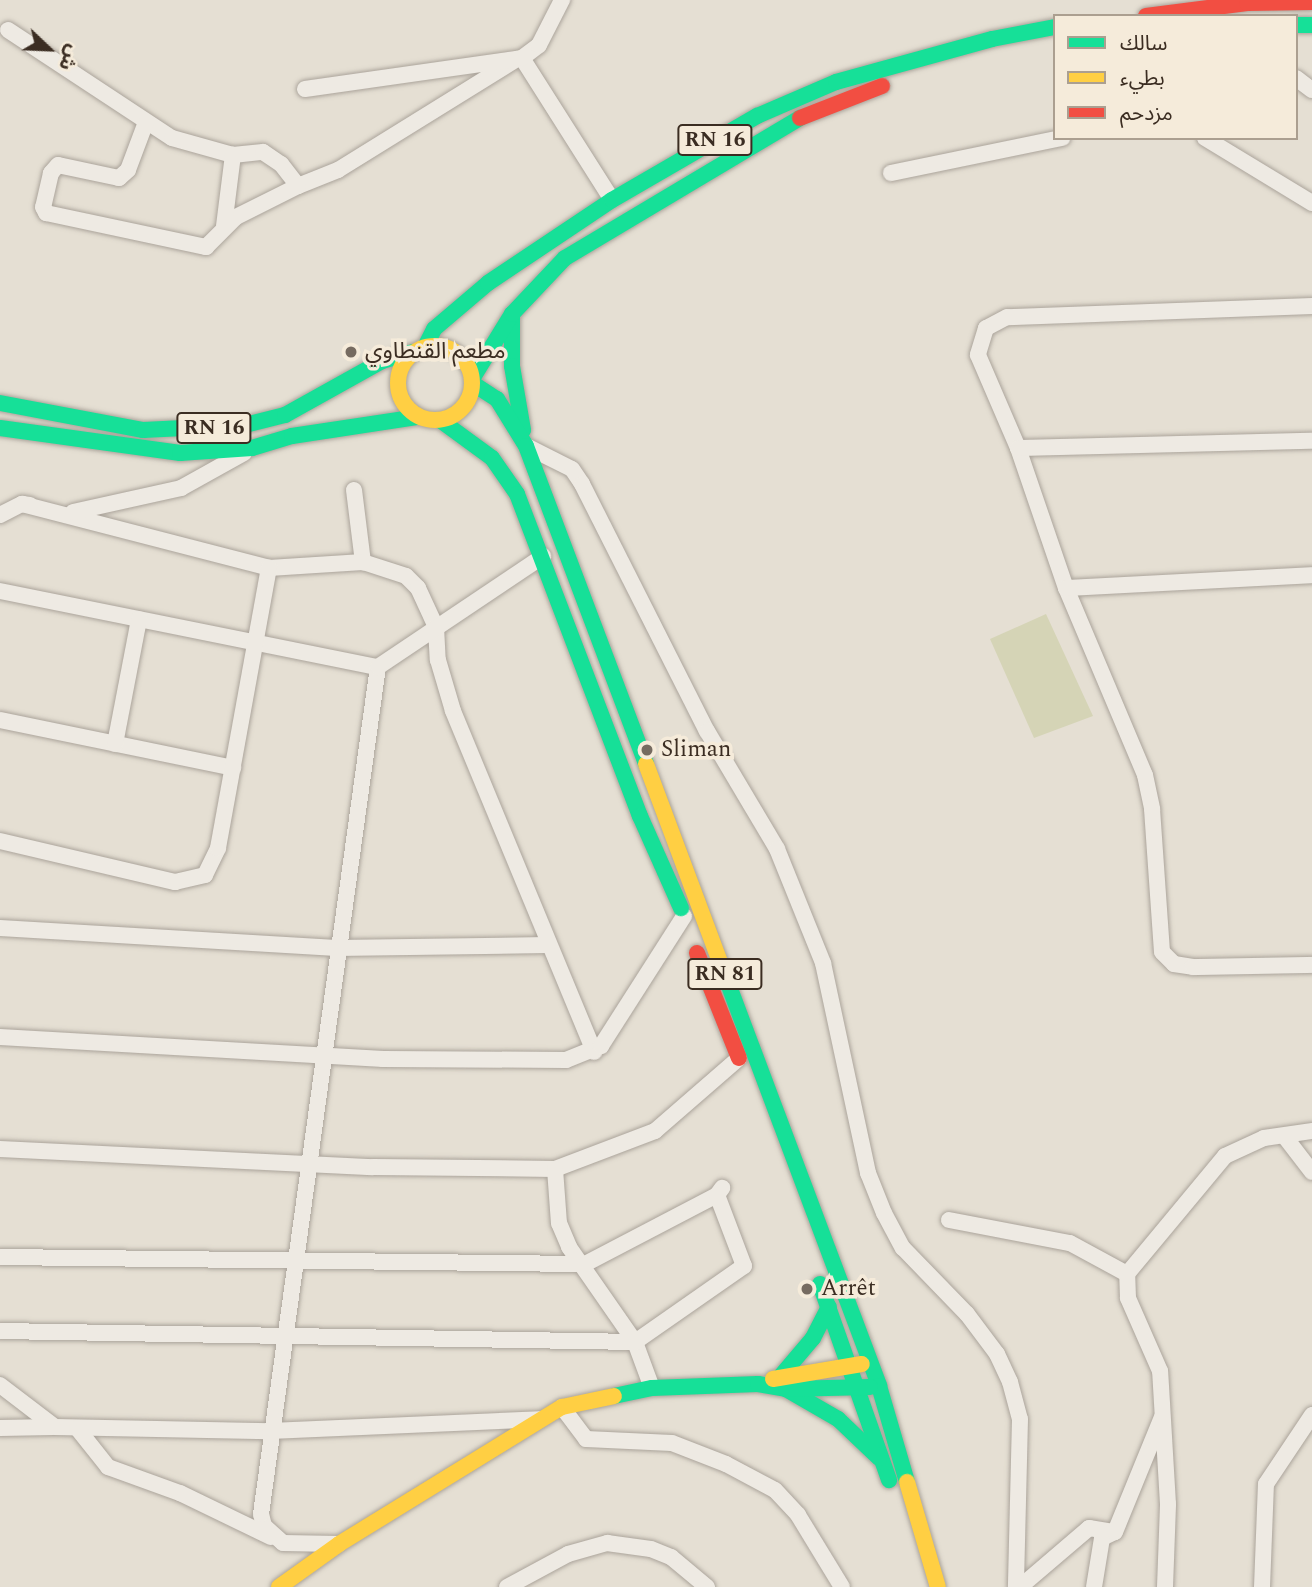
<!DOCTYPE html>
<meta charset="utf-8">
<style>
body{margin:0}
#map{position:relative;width:1312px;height:1587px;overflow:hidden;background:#e5dfd3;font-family:Spectral,"Noto Sans Arabic",serif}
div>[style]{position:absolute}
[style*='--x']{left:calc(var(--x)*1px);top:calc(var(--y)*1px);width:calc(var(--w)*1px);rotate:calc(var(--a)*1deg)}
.green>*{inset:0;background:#d5d4b6}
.roads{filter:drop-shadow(0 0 2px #aba49b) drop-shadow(0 0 2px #aba49b)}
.street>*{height:16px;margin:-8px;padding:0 8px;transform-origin:8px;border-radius:8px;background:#eeeae3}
.fast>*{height:16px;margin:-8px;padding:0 8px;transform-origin:8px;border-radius:8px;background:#16e098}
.slow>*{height:16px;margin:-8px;padding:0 8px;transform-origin:8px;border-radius:8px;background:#ffcf43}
.slow>.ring{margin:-8px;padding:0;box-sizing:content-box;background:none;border:16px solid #ffcf43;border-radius:50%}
.jam>*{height:16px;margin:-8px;padding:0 8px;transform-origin:8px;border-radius:8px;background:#f24e42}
.dots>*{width:19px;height:19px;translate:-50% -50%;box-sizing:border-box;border:4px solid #f5ebda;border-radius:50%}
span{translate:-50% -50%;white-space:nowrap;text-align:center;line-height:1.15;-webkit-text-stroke:7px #f5ebda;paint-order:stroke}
.shield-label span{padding:2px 5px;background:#f5ebda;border:2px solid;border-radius:5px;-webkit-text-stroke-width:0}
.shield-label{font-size:21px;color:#3b2d22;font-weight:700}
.poi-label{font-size:23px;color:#3b2d22}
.left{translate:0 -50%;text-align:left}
.legend{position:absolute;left:1053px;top:14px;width:245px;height:126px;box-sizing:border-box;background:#f5ebda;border:2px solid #ab9f90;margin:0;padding:9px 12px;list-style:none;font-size:21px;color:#3b2d22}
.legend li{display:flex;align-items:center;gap:14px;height:35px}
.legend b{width:35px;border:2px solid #ab9f90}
.north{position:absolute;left:14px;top:14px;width:70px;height:70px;-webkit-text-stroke:5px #f5ebda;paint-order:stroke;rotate:113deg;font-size:19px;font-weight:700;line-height:28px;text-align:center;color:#3b2d22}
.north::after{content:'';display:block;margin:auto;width:24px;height:32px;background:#3b2d22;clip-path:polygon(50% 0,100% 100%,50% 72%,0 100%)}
</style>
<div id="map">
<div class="green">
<div style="clip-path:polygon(1046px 614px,1093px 716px,1034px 738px,990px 639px)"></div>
</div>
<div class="roads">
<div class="street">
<div style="--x:8;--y:30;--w:196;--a:33.4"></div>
<div style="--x:172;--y:138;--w:63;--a:15.6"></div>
<div style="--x:233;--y:155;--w:30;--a:-6"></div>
<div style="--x:263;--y:152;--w:22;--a:34"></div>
<div style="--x:281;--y:164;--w:28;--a:52"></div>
<div style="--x:298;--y:186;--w:43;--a:-21.8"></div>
<div style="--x:338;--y:170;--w:211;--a:-31.8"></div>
<div style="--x:522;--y:58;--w:168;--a:57.6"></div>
<div style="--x:1296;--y:78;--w:20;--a:37"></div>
<div style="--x:305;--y:89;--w:219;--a:-8.1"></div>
<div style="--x:522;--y:58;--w:21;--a:-37"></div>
<div style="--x:539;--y:45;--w:51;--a:-62.9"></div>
<div style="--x:146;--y:122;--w:51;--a:110.6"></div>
<div style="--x:128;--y:170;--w:12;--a:138"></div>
<div style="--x:119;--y:178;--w:62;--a:-168"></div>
<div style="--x:58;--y:165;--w:11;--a:131"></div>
<div style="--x:51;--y:173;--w:35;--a:103"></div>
<div style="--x:43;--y:207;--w:7;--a:63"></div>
<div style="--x:46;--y:213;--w:164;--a:12"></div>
<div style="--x:206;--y:247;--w:42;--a:-45"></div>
<div style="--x:236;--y:217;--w:69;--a:-26.6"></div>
<div style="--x:1205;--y:138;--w:125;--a:31.3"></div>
<div style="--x:891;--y:173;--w:175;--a:-11.6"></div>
<div style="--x:224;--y:226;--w:72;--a:-82.8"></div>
<div style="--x:1312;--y:306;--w:305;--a:177.9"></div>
<div style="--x:1007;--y:317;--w:24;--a:152"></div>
<div style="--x:986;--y:328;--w:28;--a:107"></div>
<div style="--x:978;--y:355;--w:101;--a:66.7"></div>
<div style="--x:1018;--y:448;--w:148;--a:71.1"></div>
<div style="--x:1066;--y:588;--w:203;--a:67.1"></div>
<div style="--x:1145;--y:775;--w:35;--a:78"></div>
<div style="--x:1152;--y:809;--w:143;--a:86"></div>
<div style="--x:1162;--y:952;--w:17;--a:45"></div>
<div style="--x:1174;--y:964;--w:19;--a:9"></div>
<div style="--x:1193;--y:967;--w:119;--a:-1"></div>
<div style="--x:526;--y:446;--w:51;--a:26.6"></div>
<div style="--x:572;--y:469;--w:18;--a:56"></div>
<div style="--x:582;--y:484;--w:277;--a:63.2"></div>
<div style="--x:707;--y:731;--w:137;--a:59.3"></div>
<div style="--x:777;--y:849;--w:123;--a:68"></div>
<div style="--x:823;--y:963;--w:215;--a:77.9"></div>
<div style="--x:868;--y:1173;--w:43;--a:68.2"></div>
<div style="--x:884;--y:1213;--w:40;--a:62"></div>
<div style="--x:903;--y:1248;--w:92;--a:45.9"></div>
<div style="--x:967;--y:1314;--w:50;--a:53.1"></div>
<div style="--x:997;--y:1354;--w:31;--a:65"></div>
<div style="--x:1010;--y:1382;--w:38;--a:75"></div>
<div style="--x:1020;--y:1419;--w:168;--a:91.4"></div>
<div style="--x:1018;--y:448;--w:294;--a:-1.4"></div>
<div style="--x:354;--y:490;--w:73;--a:82.9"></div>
<div style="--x:363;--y:562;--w:45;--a:18"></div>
<div style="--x:406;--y:576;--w:17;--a:45"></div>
<div style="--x:418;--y:588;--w:43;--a:65.2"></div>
<div style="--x:436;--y:627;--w:33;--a:87"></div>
<div style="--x:438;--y:660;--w:53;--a:73.6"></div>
<div style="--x:453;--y:711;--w:369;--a:67.5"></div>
<div style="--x:22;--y:504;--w:255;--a:14.5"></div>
<div style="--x:269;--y:568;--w:94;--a:-3.7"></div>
<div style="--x:73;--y:512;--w:111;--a:-12.5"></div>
<div style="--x:181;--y:488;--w:72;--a:-29.1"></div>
<div style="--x:0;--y:515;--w:25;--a:-27"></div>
<div style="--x:22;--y:504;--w:8;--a:7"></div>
<div style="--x:1066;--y:588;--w:246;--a:-3"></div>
<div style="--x:0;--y:591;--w:386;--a:11.4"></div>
<div style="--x:0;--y:720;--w:238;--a:11.6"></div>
<div style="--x:115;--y:744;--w:127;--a:-79.1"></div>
<div style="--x:0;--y:841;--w:180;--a:13.2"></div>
<div style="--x:175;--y:882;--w:31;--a:-13"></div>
<div style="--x:205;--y:875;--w:30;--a:-64"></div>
<div style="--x:218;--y:848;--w:285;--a:-79.7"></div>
<div style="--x:0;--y:928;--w:337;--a:3.4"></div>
<div style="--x:336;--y:948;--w:212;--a:-0.8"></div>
<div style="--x:0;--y:1037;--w:384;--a:3.3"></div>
<div style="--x:383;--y:1059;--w:183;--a:0.3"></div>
<div style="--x:566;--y:1060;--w:38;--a:-22"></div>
<div style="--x:601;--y:1046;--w:154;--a:-57.4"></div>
<div style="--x:1285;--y:1137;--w:44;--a:52.4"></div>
<div style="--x:0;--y:1149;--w:373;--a:2.8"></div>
<div style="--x:373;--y:1167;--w:182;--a:0.6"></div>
<div style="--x:555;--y:1169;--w:107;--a:-20.8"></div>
<div style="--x:655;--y:1131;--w:111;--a:-41"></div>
<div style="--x:555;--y:1169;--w:54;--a:85.8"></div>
<div style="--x:559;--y:1223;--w:26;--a:67"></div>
<div style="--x:569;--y:1247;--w:116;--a:55.2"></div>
<div style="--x:635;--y:1342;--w:49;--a:69.7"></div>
<div style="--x:949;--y:1220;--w:123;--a:10.8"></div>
<div style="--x:1070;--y:1243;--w:65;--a:28.5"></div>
<div style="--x:0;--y:1257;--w:585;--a:0.69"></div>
<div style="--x:585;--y:1264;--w:149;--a:-27.6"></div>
<div style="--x:717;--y:1195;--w:9;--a:-54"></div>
<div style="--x:0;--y:1331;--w:635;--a:0.99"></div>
<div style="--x:635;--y:1342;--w:133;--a:-34.9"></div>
<div style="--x:744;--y:1266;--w:76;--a:-110.8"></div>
<div style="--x:0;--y:1385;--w:69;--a:37.4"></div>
<div style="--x:55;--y:1427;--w:215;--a:1.1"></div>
<div style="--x:270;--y:1431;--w:270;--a:-2.5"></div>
<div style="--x:562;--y:1407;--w:40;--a:53"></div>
<div style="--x:586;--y:1439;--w:86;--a:2.7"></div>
<div style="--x:672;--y:1443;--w:58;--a:21.3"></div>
<div style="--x:726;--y:1464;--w:55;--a:28"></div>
<div style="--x:775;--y:1490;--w:34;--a:47"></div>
<div style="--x:798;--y:1515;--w:84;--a:58.6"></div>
<div style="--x:0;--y:1428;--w:53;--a:-1.1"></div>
<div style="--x:77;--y:1428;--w:50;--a:51.5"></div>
<div style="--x:108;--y:1467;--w:77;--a:19.9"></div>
<div style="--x:180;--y:1493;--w:101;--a:25.8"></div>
<div style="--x:339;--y:1544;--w:56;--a:-179"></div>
<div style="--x:283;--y:1543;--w:25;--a:-138"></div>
<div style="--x:264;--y:1526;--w:12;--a:-104"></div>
<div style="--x:261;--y:1514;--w:855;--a:-82.14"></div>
<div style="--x:378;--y:667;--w:199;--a:-33.9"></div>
<div style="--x:507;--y:1587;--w:69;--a:-28.4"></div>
<div style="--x:568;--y:1554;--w:41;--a:-15.8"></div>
<div style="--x:607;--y:1543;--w:44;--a:7.8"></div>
<div style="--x:651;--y:1549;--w:22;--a:22"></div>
<div style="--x:671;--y:1557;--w:47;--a:39.8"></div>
<div style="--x:1020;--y:1587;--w:91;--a:-40.5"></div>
<div style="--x:1089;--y:1528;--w:26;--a:9"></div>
<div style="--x:1094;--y:1587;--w:50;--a:-80.7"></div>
<div style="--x:1102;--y:1538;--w:14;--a:-25"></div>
<div style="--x:1115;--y:1532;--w:124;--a:-67.8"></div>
<div style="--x:1165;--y:1587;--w:83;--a:-87.9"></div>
<div style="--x:1168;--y:1504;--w:133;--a:-93.4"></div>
<div style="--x:1160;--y:1371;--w:80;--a:-113.7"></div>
<div style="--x:1128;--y:1298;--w:24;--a:-92"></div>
<div style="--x:1127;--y:1274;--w:153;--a:-50.3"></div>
<div style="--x:1225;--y:1156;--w:43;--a:-24.8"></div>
<div style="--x:1264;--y:1138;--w:49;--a:-8.3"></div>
<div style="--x:1262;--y:1587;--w:103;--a:-87.8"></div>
<div style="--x:1266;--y:1484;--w:83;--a:-56.3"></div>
</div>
<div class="fast">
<div style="--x:1296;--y:25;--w:16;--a:0"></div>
<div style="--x:512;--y:314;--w:52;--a:90"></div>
<div style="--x:512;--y:366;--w:65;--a:80.2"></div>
<div style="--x:425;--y:347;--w:20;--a:-63"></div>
<div style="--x:434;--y:329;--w:71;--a:-40.4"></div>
<div style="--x:488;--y:283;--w:149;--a:-33.8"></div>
<div style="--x:612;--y:200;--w:168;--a:-30.1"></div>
<div style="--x:757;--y:116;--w:86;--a:-23.3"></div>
<div style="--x:836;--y:82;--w:162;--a:-15.4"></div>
<div style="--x:992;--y:39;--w:64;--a:-10.8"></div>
<div style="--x:472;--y:379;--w:76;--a:-58.4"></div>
<div style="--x:512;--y:314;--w:77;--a:-46.6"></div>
<div style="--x:565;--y:258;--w:274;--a:-30.8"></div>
<div style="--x:472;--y:383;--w:30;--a:33"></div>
<div style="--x:497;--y:399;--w:55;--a:58.3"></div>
<div style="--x:526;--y:446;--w:340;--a:69.3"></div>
<div style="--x:0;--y:403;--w:146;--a:10.7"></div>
<div style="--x:143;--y:430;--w:102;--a:-2.8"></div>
<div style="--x:245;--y:425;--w:41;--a:-14"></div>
<div style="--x:285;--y:415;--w:111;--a:-29.1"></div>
<div style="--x:382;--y:361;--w:33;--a:-16"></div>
<div style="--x:440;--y:420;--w:64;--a:36.2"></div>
<div style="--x:492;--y:458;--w:44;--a:55.2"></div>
<div style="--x:517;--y:494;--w:345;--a:69.1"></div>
<div style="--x:640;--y:816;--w:101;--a:66"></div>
<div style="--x:0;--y:428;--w:182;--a:7.9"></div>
<div style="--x:180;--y:453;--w:72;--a:-4"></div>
<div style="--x:252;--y:448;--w:42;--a:-16.7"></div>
<div style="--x:292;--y:436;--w:126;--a:-8.6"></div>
<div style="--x:723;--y:970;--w:444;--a:69.4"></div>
<div style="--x:879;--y:1386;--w:100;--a:73.7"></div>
<div style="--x:820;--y:1284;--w:208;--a:70.6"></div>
<div style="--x:780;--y:1377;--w:51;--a:-49.8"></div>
<div style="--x:813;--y:1338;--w:35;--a:-63"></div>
<div style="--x:786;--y:1389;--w:60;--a:30"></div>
<div style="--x:838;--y:1419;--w:57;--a:43.6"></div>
<div style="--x:614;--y:1396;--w:39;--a:-12"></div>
<div style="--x:652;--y:1388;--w:106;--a:-2.2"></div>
<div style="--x:758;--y:1384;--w:28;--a:10"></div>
<div style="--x:786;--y:1389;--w:84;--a:-1.4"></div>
</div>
<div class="slow">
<div class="ring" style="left:398px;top:346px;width:58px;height:58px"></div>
<div style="--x:646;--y:764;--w:220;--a:69.5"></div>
<div style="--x:773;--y:1379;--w:90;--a:-9.6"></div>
<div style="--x:907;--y:1482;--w:109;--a:73.6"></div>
<div style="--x:279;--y:1587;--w:74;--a:-35.6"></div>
<div style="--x:339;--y:1544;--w:262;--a:-31.6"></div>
<div style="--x:562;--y:1407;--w:53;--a:-11.9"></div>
</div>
<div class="jam">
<div style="--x:1146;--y:16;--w:102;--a:-7.3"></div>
<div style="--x:1247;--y:3;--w:65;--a:-0.9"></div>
<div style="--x:800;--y:118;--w:88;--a:-21.3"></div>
<div style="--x:697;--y:953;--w:113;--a:68.2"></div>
</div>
</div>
<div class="dots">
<div style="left:351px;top:352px;background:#766b60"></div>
<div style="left:647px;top:750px;background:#766b60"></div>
<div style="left:807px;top:1289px;background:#766b60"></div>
</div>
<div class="shield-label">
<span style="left:715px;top:140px">RN 16</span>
<span style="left:214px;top:428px">RN 16</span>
<span style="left:725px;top:974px">RN 81</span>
</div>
<div class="poi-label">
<span class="left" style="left:365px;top:352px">مطعم القنطاوي</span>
<span class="left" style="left:661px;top:750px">Sliman</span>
<span class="left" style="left:821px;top:1289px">Arrêt</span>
</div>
<ul class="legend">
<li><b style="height:9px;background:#16e098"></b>سالك</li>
<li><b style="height:9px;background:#ffcf43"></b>بطيء</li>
<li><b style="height:9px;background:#f24e42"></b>مزدحم</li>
</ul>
<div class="north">ش</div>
</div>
